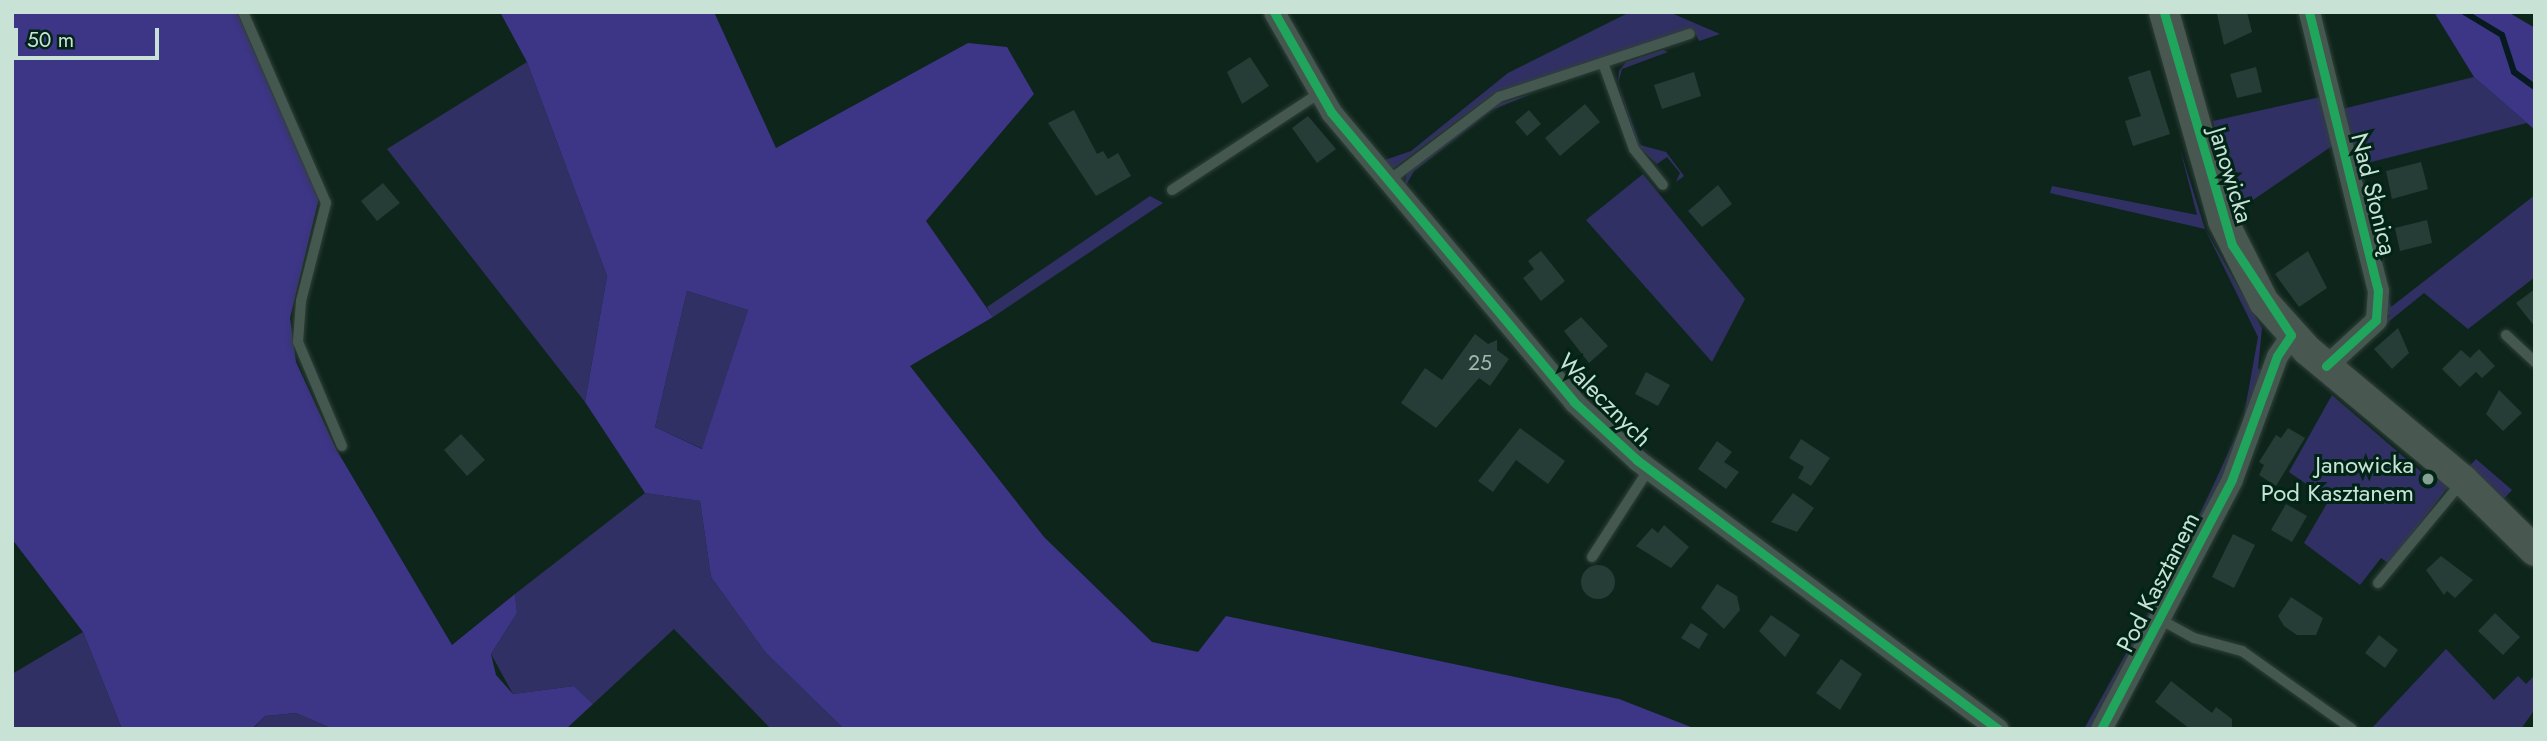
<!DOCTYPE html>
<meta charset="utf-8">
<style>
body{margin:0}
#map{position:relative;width:2547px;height:741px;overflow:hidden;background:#0e251c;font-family:Jost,sans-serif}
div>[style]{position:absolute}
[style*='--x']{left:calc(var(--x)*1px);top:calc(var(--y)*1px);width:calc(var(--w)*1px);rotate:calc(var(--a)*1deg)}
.green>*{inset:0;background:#313064}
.forest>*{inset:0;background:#3d3585}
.stream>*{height:6px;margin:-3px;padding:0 3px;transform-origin:3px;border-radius:3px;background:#061a20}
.building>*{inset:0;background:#263c37}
.round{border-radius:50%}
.roads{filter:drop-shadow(0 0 2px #304039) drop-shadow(0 0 2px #304039)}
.lane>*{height:10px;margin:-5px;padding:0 5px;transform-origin:5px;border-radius:5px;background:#455850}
.street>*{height:21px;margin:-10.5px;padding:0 10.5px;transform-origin:10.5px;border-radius:10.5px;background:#455850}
.secondary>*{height:30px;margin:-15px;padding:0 15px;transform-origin:15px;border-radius:15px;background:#495751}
.cycleway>*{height:9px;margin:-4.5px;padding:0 4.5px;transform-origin:4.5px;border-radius:4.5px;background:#20a55d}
.dots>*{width:19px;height:19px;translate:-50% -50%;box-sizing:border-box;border:4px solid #002415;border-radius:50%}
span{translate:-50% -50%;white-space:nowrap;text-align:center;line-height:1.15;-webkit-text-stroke:6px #002415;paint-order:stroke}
.number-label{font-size:21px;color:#a0b8ae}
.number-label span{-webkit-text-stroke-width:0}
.street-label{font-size:24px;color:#c8e2d5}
.poi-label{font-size:24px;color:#c8e2d5}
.right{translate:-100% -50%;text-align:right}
.frame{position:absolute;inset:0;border:14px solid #c8e2d5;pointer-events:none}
.scale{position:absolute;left:14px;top:28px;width:145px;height:32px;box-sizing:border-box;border:4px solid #c8e2d5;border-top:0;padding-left:9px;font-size:21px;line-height:24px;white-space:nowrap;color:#c8e2d5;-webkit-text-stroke:5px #002415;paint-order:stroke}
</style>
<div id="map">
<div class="green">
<div style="clip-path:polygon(1630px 12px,1669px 12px,1720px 34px,1699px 41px,1694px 30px,1496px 92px,1394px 168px,1386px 167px,1324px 90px,1382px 161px,1411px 151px,1508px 73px)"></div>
<div style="clip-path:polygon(1663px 50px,1668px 52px,1622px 69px,1618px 84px,1640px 145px,1666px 152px,1684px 176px,1676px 182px,1680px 173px,1667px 157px,1657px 164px,1638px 146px,1618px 84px,1619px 71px,1626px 62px)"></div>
<div style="clip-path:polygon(527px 62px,607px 276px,585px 402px,387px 149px)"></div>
<div style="clip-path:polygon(2474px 77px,2527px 123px,2355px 166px,2342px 109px)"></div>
<div style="clip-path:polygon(1531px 94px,1492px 110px,1414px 171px,1404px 189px,1407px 172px,1496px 104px)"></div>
<div style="clip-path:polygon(2320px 97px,2332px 146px,2237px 211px,2213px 121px)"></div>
<div style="clip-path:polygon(2180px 149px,2205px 229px,2262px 328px,2258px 369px,2265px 371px,2239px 445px,2093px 729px,2084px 729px,2181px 555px,2243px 421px,2258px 337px,2205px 229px,2050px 193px,2052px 186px,2197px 215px)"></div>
<div style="clip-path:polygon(1643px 174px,1745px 299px,1712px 362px,1586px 220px)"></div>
<div style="clip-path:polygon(2535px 195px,2535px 277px,2468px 329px,2424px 293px,2345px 357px,2391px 315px,2380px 317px,2381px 271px,2391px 307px)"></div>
<div style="clip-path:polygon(1150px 196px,1163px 203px,993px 317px,987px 307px)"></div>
<div style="clip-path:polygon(687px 291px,748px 310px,703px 449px,655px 427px)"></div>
<div style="clip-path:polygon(2332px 395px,2434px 483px,2439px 479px,2448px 487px,2389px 564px,2381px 558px,2360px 585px,2304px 543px,2329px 500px,2289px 472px)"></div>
<div style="clip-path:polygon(2476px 459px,2512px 490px,2502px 501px,2467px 469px)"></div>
<div style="clip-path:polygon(645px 493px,700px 501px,711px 577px,765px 652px,844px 729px,771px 729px,674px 629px,593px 704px,574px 686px,513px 694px,491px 654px,517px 613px,515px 594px)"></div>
<div style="clip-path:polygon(83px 632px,122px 729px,12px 729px,12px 674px)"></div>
<div style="clip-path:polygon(2446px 649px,2494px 700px,2518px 676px,2526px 684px,2535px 675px,2535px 709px,2521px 729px,2371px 729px)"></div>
<div style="clip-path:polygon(296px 713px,333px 729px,253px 729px,265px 716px)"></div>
</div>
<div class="forest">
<div style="clip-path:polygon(12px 12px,237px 12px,319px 198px,290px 318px,296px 362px,336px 449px,452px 645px,515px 594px,517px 613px,491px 654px,496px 675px,513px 694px,574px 686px,593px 704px,566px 729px,333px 729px,296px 713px,265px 716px,252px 729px,122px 729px,83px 632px,12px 539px)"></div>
<div style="clip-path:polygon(evenodd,500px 12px,714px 12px,776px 148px,968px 43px,1007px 47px,1034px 94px,926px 221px,993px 317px,910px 366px,1044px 537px,1152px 642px,1198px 652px,1226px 616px,1619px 699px,1696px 729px,844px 729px,765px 652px,711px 577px,700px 501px,645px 493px,585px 402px,607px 276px,527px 62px,500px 12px,687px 291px,748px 310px,702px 449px,655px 427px,687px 291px)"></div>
<div style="clip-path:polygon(2434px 12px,2508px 12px,2535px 28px,2535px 130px,2474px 77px)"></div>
</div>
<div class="stream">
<div style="--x:2464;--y:12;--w:44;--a:31.2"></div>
<div style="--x:2502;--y:35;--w:39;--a:72"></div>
<div style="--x:2514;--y:72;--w:26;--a:36"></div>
</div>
<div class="building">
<div style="clip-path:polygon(2247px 12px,2252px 32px,2224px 45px,2217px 14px)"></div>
<div style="clip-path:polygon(1250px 57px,1269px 86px,1242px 104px,1227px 72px)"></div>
<div style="clip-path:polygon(2256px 67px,2262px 92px,2237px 98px,2230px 74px)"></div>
<div style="clip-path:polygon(2150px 70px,2170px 134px,2133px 146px,2125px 121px,2141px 116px,2128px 77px)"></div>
<div style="clip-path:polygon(1694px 72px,1701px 96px,1662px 109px,1654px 85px)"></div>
<div style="clip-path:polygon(1585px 104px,1600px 122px,1560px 156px,1545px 138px)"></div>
<div style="clip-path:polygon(1074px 110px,1097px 154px,1103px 151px,1108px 159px,1118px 153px,1131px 176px,1096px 196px,1048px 123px)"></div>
<div style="clip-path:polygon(1529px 110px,1541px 124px,1527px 136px,1515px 122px)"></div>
<div style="clip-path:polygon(1308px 116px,1336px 149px,1317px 163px,1292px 128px)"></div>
<div style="clip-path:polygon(2421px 162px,2428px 189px,2392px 199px,2386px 171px)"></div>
<div style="clip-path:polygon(383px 183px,400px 203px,377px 221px,361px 201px)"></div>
<div style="clip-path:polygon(1718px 185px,1732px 204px,1702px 227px,1688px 211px)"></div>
<div style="clip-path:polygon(2427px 220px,2432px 243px,2400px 251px,2395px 228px)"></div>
<div style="clip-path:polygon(1541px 251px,1565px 281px,1541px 301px,1523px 278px,1534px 269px,1528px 261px)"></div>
<div style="clip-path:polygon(2308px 251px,2327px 288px,2299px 307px,2275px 274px)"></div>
<div style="clip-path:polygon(2535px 289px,2535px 327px,2516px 303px)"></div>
<div style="clip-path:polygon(1581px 317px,1608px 346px,1589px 363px,1564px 331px)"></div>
<div style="clip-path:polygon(2398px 328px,2409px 353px,2392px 369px,2374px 349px)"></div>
<div style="clip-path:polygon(1475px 334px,1488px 344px,1497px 340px,1497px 350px,1509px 359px,1490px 386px,1479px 378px,1436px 428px,1401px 403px,1425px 368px,1442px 380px)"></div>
<div style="clip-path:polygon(2479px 349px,2495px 366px,2482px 378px,2476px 372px,2460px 387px,2442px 369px,2461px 350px,2470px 358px)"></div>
<div style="clip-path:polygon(1646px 372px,1670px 385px,1658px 406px,1635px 394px)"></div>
<div style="clip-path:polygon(2499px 390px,2522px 413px,2503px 431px,2486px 414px)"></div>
<div style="clip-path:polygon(1520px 428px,1565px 461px,1548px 484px,1516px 460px,1493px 492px,1478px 481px)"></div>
<div style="clip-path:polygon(2288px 428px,2305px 438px,2276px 486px,2259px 475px,2264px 465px,2259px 462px,2276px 435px,2281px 438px)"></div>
<div style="clip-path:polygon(461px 434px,485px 460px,467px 476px,444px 450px)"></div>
<div style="clip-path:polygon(1801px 439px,1830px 458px,1811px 486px,1798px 478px,1804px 467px,1789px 458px)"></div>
<div style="clip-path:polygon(1717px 441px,1732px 452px,1724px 462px,1739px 472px,1726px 489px,1698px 469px)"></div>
<div style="clip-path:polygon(1793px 493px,1814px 508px,1797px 532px,1771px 522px)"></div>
<div style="clip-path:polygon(2286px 504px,2307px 516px,2292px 542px,2271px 530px)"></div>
<div style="clip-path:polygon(1664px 525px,1689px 547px,1671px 568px,1636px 546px,1652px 528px,1658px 533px)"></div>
<div style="clip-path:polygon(2233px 534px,2255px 545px,2234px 588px,2212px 577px)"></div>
<div style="clip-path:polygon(2441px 556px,2473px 580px,2455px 598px,2447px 591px,2444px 595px,2426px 570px)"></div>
<div class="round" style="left:1581px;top:565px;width:34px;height:34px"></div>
<div style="clip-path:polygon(1717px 584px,1737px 596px,1740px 610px,1724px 629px,1701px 608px)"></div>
<div style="clip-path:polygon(2291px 597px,2323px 618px,2316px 635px,2297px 635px,2284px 626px,2278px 616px)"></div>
<div style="clip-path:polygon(2495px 613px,2520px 637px,2503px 655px,2478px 631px)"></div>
<div style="clip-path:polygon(1771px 615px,1800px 635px,1785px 657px,1759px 631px)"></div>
<div style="clip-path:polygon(1691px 623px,1708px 634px,1699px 649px,1681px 638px)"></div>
<div style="clip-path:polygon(2379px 635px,2398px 650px,2385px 668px,2365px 653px)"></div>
<div style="clip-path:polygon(1841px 659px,1862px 674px,1840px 710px,1816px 693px)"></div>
<div style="clip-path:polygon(2171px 681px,2212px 713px,2216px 707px,2232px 719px,2232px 729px,2190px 729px,2155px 702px)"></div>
</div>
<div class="roads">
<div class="lane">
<div style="--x:243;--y:12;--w:208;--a:66.5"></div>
<div style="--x:326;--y:203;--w:101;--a:104.3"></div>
<div style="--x:301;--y:301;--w:41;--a:94.2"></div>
<div style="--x:298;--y:342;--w:113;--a:67.1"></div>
<div style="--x:1603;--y:63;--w:91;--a:70.2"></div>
<div style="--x:1634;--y:149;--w:46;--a:51.1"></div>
<div style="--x:1387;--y:182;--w:141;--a:-37.2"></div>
<div style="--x:1499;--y:97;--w:201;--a:-18.3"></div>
<div style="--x:1172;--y:190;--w:175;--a:-33.3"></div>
<div style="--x:2506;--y:335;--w:40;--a:43"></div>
<div style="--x:1592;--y:557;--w:105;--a:-57.1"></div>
<div style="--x:2378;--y:583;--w:130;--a:-50.3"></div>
<div style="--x:2163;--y:621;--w:35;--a:29"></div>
<div style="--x:2194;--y:638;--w:50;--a:15.2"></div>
<div style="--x:2242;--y:651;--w:135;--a:35.3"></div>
</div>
<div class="street">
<div style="--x:1274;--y:12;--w:115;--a:60.3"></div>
<div style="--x:1331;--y:112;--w:378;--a:50"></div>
<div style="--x:1574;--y:402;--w:86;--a:42.6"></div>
<div style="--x:1637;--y:460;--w:450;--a:36.7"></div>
<div style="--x:2309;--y:12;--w:286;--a:76.1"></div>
<div style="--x:2378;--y:290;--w:30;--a:94"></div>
<div style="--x:2376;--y:320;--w:68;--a:137.4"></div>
<div style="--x:2101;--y:729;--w:282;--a:-62.3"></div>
<div style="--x:2232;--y:479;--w:131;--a:-69.9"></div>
<div style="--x:2277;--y:356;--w:25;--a:-56"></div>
</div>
<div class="secondary">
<div style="--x:2164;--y:12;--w:217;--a:74.2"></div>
<div style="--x:2223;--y:221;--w:91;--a:63.2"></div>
<div style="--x:2264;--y:302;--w:64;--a:48.1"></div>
<div style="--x:2307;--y:350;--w:203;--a:39.8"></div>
<div style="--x:2463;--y:480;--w:101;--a:44.6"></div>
</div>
</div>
<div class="cycleway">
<div style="--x:1274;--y:12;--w:115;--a:60.3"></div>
<div style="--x:1331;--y:112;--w:378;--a:50"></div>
<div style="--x:1574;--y:402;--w:86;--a:42.6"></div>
<div style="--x:1637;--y:460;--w:450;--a:36.7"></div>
<div style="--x:2309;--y:12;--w:286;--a:76.1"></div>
<div style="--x:2378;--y:290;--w:30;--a:94"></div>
<div style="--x:2376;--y:320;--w:68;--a:137.4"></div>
<div style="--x:2101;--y:729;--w:282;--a:-62.3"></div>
<div style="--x:2232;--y:479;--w:131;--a:-69.9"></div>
<div style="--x:2277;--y:356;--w:25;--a:-56"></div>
<div style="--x:2291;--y:335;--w:108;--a:-123.2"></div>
<div style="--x:2232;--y:245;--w:243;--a:-106.3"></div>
</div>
<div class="dots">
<div style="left:2428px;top:479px;background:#87a094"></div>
</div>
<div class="number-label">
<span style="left:1480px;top:363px">25</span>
</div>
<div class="street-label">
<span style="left:2231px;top:175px;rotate:73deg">Janowicka</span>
<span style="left:2374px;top:194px;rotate:76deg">Nad Słonicą</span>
<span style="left:1605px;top:400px;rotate:45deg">Walecznych</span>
<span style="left:2158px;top:582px;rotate:-63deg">Pod Kasztanem</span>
</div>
<div class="poi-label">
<span class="right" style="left:2414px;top:479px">Janowicka<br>Pod Kasztanem</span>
</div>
<div class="frame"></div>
<div class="scale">50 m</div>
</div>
